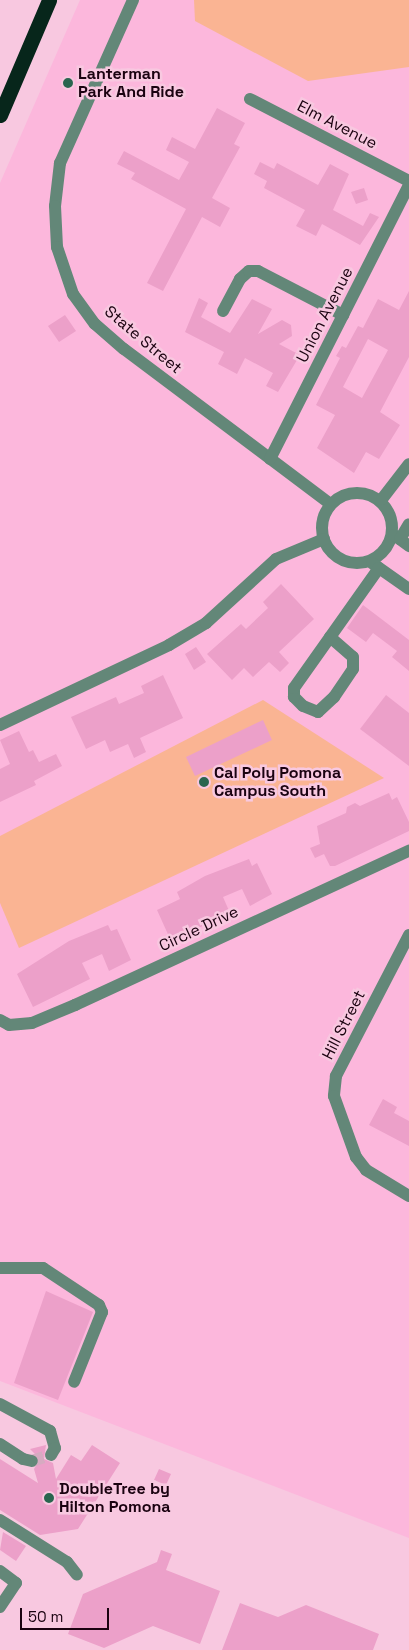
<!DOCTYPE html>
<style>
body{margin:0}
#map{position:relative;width:409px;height:1650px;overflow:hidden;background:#f8c8e0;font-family:"Space Grotesk",sans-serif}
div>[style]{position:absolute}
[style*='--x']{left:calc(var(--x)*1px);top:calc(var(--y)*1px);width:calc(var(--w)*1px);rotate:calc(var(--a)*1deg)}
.built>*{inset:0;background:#fcb7dc}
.green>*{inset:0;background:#fab493}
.building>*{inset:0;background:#eca0c9}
.minor-tunnel>*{height:12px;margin-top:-6px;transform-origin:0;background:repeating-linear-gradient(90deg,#d7aac1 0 12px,transparent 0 18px)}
.minor>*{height:12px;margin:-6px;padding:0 6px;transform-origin:6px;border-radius:6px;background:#638778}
.minor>.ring{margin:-6px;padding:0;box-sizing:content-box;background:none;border:12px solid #638778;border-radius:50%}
.highway>*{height:15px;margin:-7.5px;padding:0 7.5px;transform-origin:7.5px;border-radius:7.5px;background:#07261b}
.dots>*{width:14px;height:14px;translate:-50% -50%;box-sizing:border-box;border:2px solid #f8c8e0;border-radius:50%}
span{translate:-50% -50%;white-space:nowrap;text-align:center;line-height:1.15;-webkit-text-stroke:5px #f8c8e0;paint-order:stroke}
.poi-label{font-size:16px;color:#1a0210;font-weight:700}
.left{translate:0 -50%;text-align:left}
.street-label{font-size:16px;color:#1a0210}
.scale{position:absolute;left:20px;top:1608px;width:89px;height:22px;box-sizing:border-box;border:2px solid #1a0210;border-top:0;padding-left:6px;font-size:15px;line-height:18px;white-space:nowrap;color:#1a0210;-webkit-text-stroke:4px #f8c8e0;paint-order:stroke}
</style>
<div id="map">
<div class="built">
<div style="clip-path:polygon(80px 0,409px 0,409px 1538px,0 1381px,0 183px)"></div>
</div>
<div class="green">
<div style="clip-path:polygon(194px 0,409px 0,409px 67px,308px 81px,195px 21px)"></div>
<div style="clip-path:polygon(263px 700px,384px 778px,19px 948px,0 903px,0 836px)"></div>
</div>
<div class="building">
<div style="clip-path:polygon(217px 108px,245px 123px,234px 144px,240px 147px,212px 198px,230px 208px,220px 227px,202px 217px,163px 291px,147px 283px,186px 209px,131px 179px,135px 173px,117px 164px,124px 151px,179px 180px,189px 162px,166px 150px,172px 137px,195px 149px)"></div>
<div style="clip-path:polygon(260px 162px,274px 169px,277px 163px,318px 185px,330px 164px,349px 174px,333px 210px,363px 226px,370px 213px,379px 217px,360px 245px,322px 224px,316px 236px,296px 226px,305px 210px,264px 188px,267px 181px,254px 174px)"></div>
<div style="clip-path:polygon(364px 188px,368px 200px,356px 204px,351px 192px)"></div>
<div style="clip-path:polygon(evenodd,409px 291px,409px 357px,380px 412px,400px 425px,379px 459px,366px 452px,354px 473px,317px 448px,335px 415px,316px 405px,340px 358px,336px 356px,342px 346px,346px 348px,358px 326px,363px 328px,378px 299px,399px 310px,409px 291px,368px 339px,388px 350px,362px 398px,343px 387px,368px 339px)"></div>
<div style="clip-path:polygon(199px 298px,208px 303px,201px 317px,230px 333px,252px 299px,272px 309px,258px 334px,282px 320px,291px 325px,292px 336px,279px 344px,300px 355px,278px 392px,266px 386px,273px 373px,245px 358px,237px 374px,218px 364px,224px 352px,185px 332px)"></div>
<div style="clip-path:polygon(65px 315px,76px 331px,59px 342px,48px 326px)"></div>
<div style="clip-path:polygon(281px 584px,314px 619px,279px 652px,289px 663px,280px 672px,269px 662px,253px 677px,244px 668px,232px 680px,207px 654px,241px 624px,246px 629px,268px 608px,263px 602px)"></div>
<div style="clip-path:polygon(363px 605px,409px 640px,409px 671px,392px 657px,397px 651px,373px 633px,366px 642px,347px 628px)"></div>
<div style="clip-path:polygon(196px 647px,206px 662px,194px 670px,185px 654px)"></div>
<div style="clip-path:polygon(163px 675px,183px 718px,140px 738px,146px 752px,134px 758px,128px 744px,110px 752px,105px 740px,86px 749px,71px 717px,116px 697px,119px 704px,144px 693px,141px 686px)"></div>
<div style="clip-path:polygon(386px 695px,409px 713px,409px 766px,360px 729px)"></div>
<div style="clip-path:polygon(263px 720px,272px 740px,195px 776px,186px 757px)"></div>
<div style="clip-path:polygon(19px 731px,29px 752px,33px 750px,39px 762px,56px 754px,62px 766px,34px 781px,36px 785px,0 802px,0 769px,10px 764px,0 740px)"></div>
<div style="clip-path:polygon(389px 793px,392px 800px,397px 797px,409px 822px,409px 831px,335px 866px,330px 866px,324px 854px,315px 858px,310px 848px,320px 844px,317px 826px,346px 813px,347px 807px,355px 803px,360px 806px)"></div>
<div style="clip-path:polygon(249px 859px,252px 866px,257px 863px,272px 894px,250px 906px,242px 889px,223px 897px,230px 913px,171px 941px,157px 910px,180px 899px,177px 892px,205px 876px)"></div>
<div style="clip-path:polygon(108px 925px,111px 931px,117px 929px,131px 960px,109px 971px,102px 954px,82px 963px,90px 979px,33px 1007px,17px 974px,69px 941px)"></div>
<div style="clip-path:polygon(383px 1099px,397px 1107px,394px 1113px,409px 1121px,409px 1146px,369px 1125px)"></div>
<div style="clip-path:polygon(46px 1291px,93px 1312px,58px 1400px,14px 1383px)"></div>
<div style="clip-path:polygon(46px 1445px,44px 1459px,53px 1463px,56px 1479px,71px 1455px,81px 1461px,92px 1445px,120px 1463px,78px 1529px,40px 1535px,0 1510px,0 1459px,38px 1483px,34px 1469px,40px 1459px,30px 1449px)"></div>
<div style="clip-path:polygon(159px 1469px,171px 1474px,166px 1485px,154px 1480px)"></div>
<div style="clip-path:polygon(3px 1532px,26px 1546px,16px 1561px,0 1550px)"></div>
<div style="clip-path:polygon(161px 1550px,172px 1554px,166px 1570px,220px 1591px,200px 1644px,153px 1626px,104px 1648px,68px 1634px,83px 1594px,157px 1562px)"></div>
<div style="clip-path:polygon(240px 1603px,278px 1617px,306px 1605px,379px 1634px,373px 1650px,222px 1650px)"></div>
</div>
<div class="minor-tunnel">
<div style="--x:32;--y:1461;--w:20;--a:-18"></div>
</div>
<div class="minor">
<div style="--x:133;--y:0;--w:179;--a:114.1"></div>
<div style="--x:60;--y:163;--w:43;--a:96.6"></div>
<div style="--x:55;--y:206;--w:41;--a:87.2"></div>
<div style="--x:57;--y:247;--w:50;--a:71.2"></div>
<div style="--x:73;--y:294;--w:37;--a:54"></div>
<div style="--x:95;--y:324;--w:38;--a:41"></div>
<div style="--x:124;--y:349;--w:256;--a:36.9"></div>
<div style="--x:250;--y:99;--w:179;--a:27.3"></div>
<div style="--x:223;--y:311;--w:36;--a:-62"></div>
<div style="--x:240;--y:279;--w:12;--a:-42"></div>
<div style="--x:249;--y:271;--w:9;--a:0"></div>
<div style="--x:258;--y:271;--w:96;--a:27.4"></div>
<div style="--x:270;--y:459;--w:307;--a:-63.1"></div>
<div class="ring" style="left:322px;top:493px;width:58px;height:58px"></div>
<div style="--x:382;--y:499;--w:44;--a:-52.4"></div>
<div style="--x:394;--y:535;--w:19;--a:36"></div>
<div style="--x:400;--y:539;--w:17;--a:-59"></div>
<div style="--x:372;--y:563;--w:45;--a:35.1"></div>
<div style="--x:330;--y:637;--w:30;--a:41"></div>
<div style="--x:353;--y:657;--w:12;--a:90"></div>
<div style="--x:353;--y:669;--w:34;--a:124"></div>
<div style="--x:334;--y:697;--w:22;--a:137"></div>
<div style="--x:318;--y:712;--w:16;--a:-158"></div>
<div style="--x:303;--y:706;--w:13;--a:-135"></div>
<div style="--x:294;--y:697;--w:9;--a:-90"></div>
<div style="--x:294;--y:688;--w:147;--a:-54.7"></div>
<div style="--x:0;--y:725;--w:187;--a:-25.3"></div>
<div style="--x:169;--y:645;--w:43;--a:-30.7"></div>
<div style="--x:206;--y:623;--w:95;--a:-42.4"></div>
<div style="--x:276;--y:559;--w:52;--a:-22.6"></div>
<div style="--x:409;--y:935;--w:159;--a:117.4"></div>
<div style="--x:336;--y:1076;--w:20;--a:96"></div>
<div style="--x:334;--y:1096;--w:65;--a:70.2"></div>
<div style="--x:356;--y:1157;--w:16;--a:52"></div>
<div style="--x:366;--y:1170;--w:50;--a:31.2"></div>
<div style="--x:0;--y:1020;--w:10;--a:29"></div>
<div style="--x:9;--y:1025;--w:23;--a:-5"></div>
<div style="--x:32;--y:1023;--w:47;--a:-22.7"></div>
<div style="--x:75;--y:1005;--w:368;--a:-24.8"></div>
<div style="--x:0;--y:1268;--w:43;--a:0"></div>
<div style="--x:43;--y:1268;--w:67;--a:33.5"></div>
<div style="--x:99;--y:1305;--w:8;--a:67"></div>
<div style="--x:102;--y:1312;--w:75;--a:111.8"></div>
<div style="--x:0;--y:1404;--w:57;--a:28.4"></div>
<div style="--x:50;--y:1431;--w:18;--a:74"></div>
<div style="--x:55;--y:1448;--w:8;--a:120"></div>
<div style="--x:0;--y:1444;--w:27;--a:33"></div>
<div style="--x:23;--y:1459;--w:9;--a:13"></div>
<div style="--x:0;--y:1520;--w:79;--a:32.1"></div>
<div style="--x:67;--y:1562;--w:16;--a:52"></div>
<div style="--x:0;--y:1571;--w:20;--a:37"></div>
<div style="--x:16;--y:1583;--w:29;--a:124"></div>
</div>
<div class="highway">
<div style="--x:0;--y:115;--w:125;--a:-66.9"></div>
</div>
<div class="dots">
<div style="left:68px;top:83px;background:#29654f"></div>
<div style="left:204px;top:782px;background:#29654f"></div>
<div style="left:49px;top:1498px;background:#29654f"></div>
</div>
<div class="poi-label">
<span class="left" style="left:78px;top:83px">Lanterman<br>Park And Ride</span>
<span class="left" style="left:214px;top:782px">Cal Poly Pomona<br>Campus South</span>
<span class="left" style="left:59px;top:1498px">DoubleTree by<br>Hilton Pomona</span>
</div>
<div class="street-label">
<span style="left:337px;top:125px;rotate:27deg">Elm Avenue</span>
<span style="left:325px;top:315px;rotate:-63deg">Union Avenue</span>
<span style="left:143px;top:340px;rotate:40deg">State Street</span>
<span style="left:199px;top:929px;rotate:-25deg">Circle Drive</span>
<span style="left:344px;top:1025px;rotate:-63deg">Hill Street</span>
</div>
<div class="scale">50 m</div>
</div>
